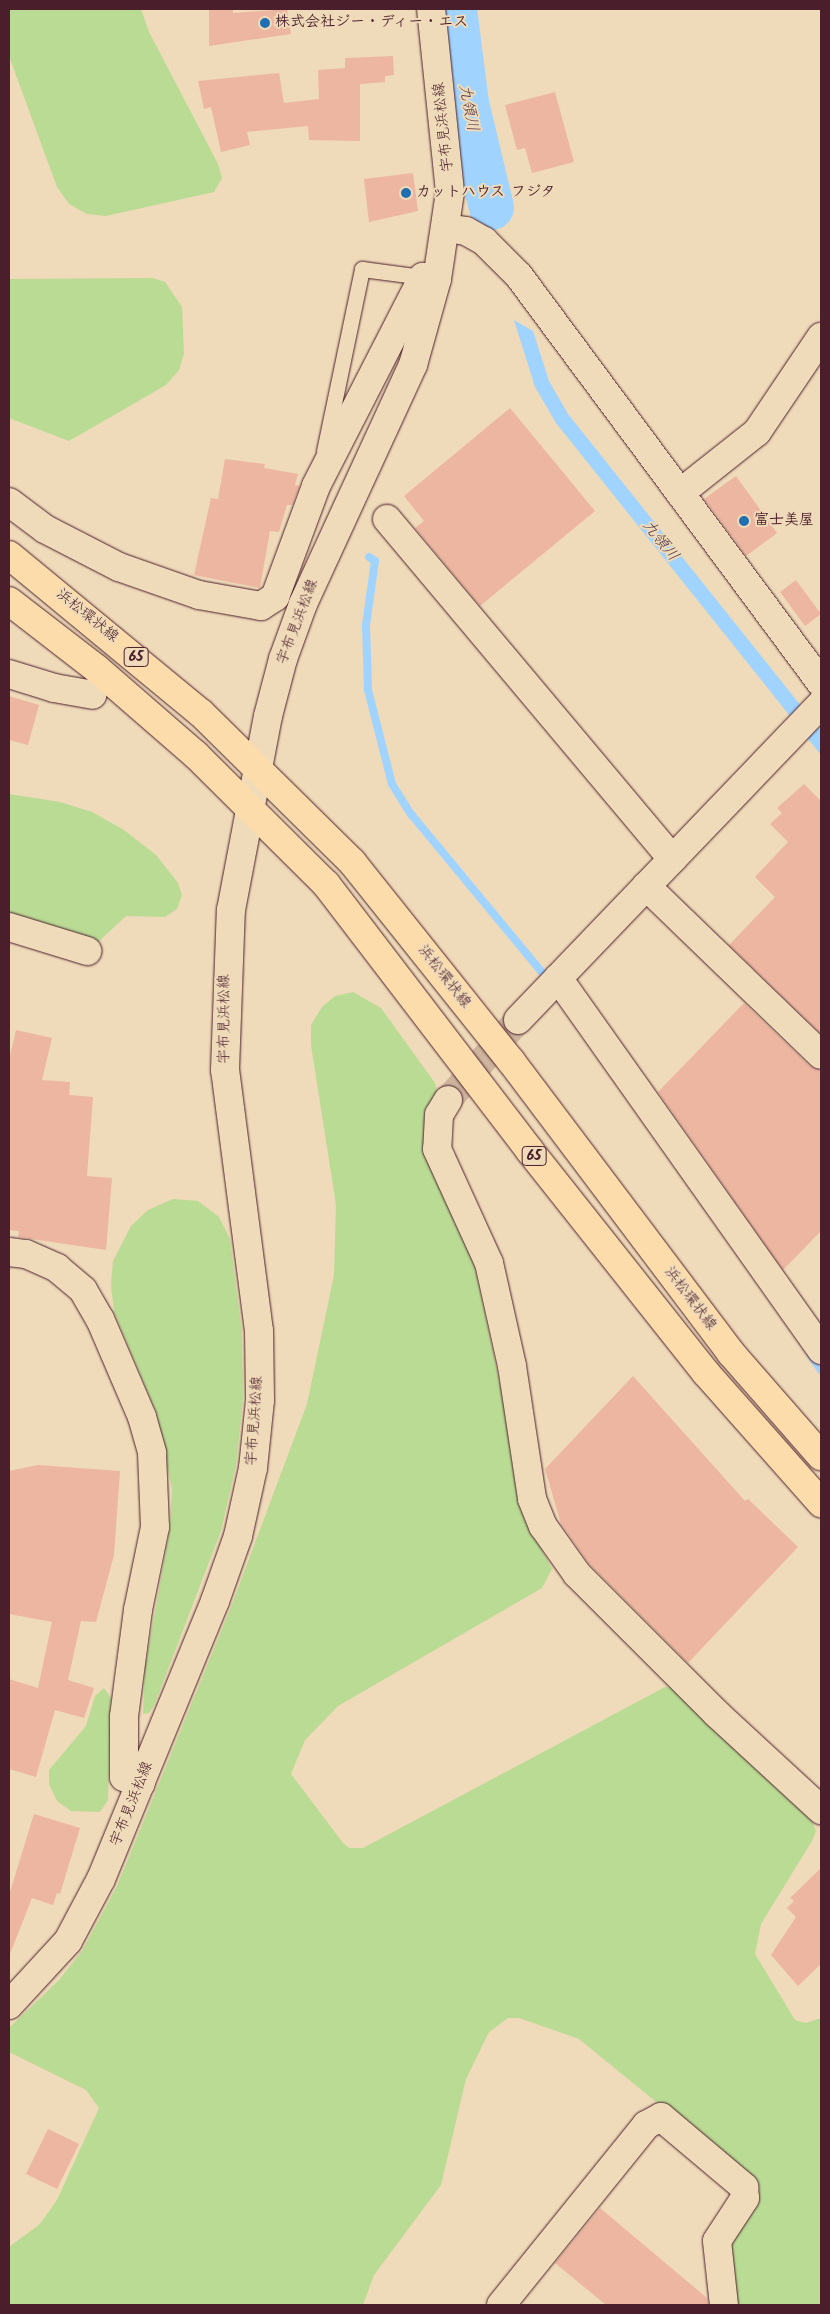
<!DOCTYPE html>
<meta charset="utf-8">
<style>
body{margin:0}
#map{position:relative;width:830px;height:2314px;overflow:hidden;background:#efdab9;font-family:Kalam,"Klee One",sans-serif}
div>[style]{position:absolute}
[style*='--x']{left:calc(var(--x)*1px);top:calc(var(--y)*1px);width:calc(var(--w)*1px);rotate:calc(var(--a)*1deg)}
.green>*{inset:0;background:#badb94}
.water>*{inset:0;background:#a0d4fe}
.stream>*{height:8px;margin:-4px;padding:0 4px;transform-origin:4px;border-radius:4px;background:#a0d4fe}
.river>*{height:45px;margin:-22.5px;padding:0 22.5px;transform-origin:22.5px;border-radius:22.5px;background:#a0d4fe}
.building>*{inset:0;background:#edb6a1}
.minor-tunnel>*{height:28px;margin-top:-14px;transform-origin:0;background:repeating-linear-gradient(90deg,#ceb59d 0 28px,transparent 0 42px)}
.roads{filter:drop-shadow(0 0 1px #4a1f2b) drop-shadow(0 0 1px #4a1f2b)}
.service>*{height:15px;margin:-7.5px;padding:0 7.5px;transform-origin:7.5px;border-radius:7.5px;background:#efdab9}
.minor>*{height:28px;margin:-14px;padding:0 14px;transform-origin:14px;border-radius:14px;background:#efdab9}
.tertiary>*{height:28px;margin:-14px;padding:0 14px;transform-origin:14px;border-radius:14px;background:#efdab9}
.secondary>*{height:28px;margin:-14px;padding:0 14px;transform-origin:14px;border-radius:14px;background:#efdab9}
.primary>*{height:28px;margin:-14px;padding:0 14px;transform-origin:14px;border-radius:14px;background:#fddcac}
.dots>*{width:14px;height:14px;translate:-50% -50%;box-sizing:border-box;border:2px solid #efdab9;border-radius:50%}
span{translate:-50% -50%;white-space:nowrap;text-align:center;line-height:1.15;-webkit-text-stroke:4px #efdab9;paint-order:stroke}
.shield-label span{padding:1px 4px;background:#efdab9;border:1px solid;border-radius:4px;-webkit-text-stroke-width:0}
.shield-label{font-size:14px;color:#4a1f2b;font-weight:700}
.poi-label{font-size:15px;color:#4a1f2b;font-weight:700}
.left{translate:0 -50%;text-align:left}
.street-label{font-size:15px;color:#4a1f2b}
.water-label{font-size:16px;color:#573a4b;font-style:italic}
.frame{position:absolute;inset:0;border:10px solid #4a1f2b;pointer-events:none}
</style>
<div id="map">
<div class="green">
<div style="clip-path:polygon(9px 9px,141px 9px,149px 32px,218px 164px,222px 178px,214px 192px,106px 216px,87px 214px,69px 204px,57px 187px,9px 56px)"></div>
<div style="clip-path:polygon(153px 278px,165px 282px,182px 307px,184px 354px,179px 370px,166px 385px,69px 441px,9px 418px,9px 279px)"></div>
<div style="clip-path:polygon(9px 794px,60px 802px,92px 812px,124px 830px,156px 855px,178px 883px,182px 895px,177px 909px,165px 917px,126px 916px,96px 944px,9px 921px)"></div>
<div style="clip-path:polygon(353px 992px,381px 1008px,435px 1083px,532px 1531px,552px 1569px,542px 1588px,338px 1706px,305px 1740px,291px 1774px,343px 1843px,349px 1848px,363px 1848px,665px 1687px,672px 1688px,809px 1814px,816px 1831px,812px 1841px,761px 1924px,755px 1954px,795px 2020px,806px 2023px,821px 2018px,821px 2305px,732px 2305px,724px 2252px,743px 2173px,579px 2039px,519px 2018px,508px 2018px,489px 2032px,466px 2079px,441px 2185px,374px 2275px,363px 2305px,9px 2305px,9px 2247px,40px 2224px,57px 2200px,99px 2108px,86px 2090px,9px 2052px,9px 2028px,59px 1980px,82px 1951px,117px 1886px,231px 1607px,307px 1404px,334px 1275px,336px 1205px,311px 1045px,311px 1025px,322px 1007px,335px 996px)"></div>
<div style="clip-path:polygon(173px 1199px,198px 1201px,219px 1217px,230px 1239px,242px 1332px,243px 1399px,236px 1466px,221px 1531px,154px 1706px,149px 1713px,143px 1714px,145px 1667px,170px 1529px,172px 1489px,156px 1412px,114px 1312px,111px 1285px,113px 1261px,131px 1226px,148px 1210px)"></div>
<div style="clip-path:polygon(104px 1688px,111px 1698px,108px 1800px,100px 1812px,71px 1811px,57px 1801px,49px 1784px,49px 1770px,86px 1726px,95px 1696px)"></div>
</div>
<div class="water">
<div style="clip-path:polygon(514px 320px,533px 331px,549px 381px,568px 414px,821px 731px,821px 755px,556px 423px,535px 387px)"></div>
</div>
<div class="stream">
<div style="--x:369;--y:557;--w:7;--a:34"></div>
<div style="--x:375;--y:561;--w:65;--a:98"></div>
<div style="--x:366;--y:625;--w:65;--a:88.2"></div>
<div style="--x:368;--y:690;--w:97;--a:75.7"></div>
<div style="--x:392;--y:784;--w:36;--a:58"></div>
<div style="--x:411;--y:814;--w:204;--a:50.4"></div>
<div style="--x:811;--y:1355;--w:18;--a:56"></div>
</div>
<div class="river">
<div style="--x:454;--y:9;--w:95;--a:82.7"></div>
<div style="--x:466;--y:103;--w:107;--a:76.5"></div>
</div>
<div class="building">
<div style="clip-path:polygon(209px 9px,233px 9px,233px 13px,287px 9px,291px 34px,209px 46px)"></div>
<div style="clip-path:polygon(393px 56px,394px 75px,385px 76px,385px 82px,360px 84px,360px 141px,309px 140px,308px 126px,247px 132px,250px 145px,221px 152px,211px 107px,204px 109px,198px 81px,279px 73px,284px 103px,319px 99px,318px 70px,345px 68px,345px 58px)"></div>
<div style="clip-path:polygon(555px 92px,574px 162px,532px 173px,525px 148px,517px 150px,505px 105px)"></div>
<div style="clip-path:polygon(413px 173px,418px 211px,369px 222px,364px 179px)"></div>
<div style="clip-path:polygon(510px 408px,595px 511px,480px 606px,415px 528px,424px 521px,404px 496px)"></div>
<div style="clip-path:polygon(225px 459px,265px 464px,264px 468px,298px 474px,295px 485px,300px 486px,292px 505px,287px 505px,279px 532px,270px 531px,260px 588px,194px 575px,211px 498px,218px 499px)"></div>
<div style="clip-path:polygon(736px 476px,777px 533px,746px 556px,704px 499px)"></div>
<div style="clip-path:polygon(796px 580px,821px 614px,805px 626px,780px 592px)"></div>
<div style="clip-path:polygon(9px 696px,39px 705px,28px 745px,9px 740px)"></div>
<div style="clip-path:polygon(804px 784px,821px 801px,821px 1034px,729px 945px,775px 897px,755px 877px,788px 842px,770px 824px,782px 813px,777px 808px)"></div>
<div style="clip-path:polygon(744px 1003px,810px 1066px,821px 1070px,821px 1231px,783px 1270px,658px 1092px)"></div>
<div style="clip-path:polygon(16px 1030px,52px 1038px,42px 1080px,70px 1082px,69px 1095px,93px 1097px,87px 1176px,112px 1178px,106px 1250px,18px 1237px,19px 1231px,9px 1230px,9px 1060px)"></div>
<div style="clip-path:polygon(633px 1376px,745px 1501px,748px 1499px,798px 1547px,688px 1663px,589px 1564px,561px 1524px,545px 1469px)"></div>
<div style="clip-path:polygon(38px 1465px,120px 1471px,114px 1555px,96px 1622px,81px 1621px,68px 1680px,94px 1688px,84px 1718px,55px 1710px,36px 1777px,9px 1769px,9px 1679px,38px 1688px,52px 1622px,9px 1614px,9px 1471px)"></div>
<div style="clip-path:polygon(34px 1814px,80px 1828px,60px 1894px,57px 1893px,53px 1905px,32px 1898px,10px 1954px,9px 1895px)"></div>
<div style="clip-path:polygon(821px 1868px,821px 1964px,798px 1986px,771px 1955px,796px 1917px,787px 1908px,794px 1901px,790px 1898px)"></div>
<div style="clip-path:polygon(48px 2129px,79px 2144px,57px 2189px,26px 2174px)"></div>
<div style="clip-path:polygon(600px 2208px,707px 2298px,708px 2305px,606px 2305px,555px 2263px)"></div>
</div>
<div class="minor-tunnel">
<div style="--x:448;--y:1100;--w:106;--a:-48.8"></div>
</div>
<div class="roads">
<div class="service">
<div style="--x:324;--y:451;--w:186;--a:-78.2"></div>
<div style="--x:362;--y:269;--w:62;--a:7.5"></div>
</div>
<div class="minor">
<div style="--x:680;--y:493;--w:98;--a:-38.4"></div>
<div style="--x:757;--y:432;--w:115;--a:-56"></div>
<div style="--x:9;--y:502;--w:45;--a:36.9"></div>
<div style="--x:45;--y:529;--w:83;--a:27.2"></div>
<div style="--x:119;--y:567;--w:85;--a:19.3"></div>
<div style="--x:199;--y:595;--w:63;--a:10.1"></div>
<div style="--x:261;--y:606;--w:17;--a:-33"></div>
<div style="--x:275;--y:597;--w:118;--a:-69.7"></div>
<div style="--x:316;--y:486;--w:235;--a:-62.9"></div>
<div style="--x:423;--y:277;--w:14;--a:8"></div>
<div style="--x:387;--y:519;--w:444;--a:50"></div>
<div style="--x:9;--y:674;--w:47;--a:17.3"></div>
<div style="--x:54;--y:688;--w:39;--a:10"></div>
<div style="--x:646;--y:886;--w:243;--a:44"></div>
<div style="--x:9;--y:927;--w:82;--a:17.1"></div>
<div style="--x:558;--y:978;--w:456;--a:54.7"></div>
<div style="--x:518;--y:1020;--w:438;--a:-46.2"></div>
<div style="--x:448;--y:1100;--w:17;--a:121"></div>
<div style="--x:439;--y:1115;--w:34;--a:93"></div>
<div style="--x:437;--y:1149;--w:125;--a:65.5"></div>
<div style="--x:489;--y:1263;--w:106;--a:77.4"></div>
<div style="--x:512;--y:1366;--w:134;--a:81.4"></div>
<div style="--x:532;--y:1499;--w:29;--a:68"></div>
<div style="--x:543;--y:1526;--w:59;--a:54.7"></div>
<div style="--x:577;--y:1574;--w:198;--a:45"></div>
<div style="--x:717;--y:1714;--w:142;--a:42.7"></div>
<div style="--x:9;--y:1252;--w:17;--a:7"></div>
<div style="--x:26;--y:1254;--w:34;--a:24"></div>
<div style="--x:57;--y:1268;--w:34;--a:40"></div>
<div style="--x:83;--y:1290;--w:34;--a:60"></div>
<div style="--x:100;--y:1319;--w:107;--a:66.8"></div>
<div style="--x:142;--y:1417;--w:37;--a:74"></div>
<div style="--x:152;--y:1453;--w:74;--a:87.7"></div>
<div style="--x:155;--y:1527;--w:85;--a:101.6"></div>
<div style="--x:138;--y:1610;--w:108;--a:97.5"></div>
<div style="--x:124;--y:1717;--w:60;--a:90"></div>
<div style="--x:124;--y:1777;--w:18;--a:22"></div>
<div style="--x:501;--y:2305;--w:231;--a:-51.1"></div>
<div style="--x:646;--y:2125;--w:17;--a:-28"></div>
<div style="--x:661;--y:2117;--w:109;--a:40.1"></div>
<div style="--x:744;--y:2187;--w:11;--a:85"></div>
<div style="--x:745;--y:2198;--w:51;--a:123.1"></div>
<div style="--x:717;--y:2241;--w:64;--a:83.8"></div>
</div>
<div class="tertiary">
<div style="--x:447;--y:228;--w:19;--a:9"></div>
<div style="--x:466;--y:231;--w:21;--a:29"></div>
<div style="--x:484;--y:241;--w:49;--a:45"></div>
<div style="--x:519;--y:276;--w:507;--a:53.42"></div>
</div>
<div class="secondary">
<div style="--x:9;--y:2005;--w:87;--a:-47.3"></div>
<div style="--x:68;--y:1941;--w:70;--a:-62"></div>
<div style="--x:101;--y:1879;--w:300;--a:-67.7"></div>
<div style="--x:215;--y:1601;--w:69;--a:-70.5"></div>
<div style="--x:238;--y:1536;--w:70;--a:-77.6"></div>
<div style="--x:253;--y:1468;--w:68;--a:-84.1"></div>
<div style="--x:260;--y:1400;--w:69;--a:-90.8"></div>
<div style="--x:259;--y:1331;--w:263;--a:-97.4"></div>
<div style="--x:225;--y:1070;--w:160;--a:-87.9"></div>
<div style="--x:231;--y:910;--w:197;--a:-79.2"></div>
<div style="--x:268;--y:716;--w:59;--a:-75.3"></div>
<div style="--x:283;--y:659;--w:59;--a:-70"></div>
<div style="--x:303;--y:604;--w:263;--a:-65.3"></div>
<div style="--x:413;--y:365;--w:89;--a:-74.4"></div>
<div style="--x:437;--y:279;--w:88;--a:-81.5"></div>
<div style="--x:450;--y:192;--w:184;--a:-95.9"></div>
</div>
<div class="primary">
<div style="--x:9;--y:555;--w:249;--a:39.5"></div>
<div style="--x:201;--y:713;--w:212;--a:44.6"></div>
<div style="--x:352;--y:862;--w:255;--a:51.4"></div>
<div style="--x:511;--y:1061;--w:366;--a:53"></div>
<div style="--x:731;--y:1353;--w:137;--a:48.9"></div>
<div style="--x:9;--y:601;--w:111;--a:37.7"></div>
<div style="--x:97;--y:669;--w:131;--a:41"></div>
<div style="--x:196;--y:755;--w:183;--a:44.8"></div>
<div style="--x:326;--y:884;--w:336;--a:52.6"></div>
<div style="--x:530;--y:1151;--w:283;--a:51.6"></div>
<div style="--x:706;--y:1373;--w:174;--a:48.5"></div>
</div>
</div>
<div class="dots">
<div style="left:265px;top:23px;background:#1f6fb2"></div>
<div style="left:406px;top:193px;background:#1f6fb2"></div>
<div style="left:744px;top:521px;background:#1f6fb2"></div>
</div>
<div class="shield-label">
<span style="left:136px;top:657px">65</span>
<span style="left:534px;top:1156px">65</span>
</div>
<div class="poi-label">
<span class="left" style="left:275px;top:23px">株式会社ジー・ディー・エス</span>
<span class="left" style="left:416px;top:193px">カットハウス フジタ</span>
<span class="left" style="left:754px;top:521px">富士美屋</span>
</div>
<div class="street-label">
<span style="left:444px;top:127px;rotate:-96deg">宇布見浜松線</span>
<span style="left:87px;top:616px;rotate:39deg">浜松環状線</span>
<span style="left:298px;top:622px;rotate:-69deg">宇布見浜松線</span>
<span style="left:444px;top:977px;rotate:52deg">浜松環状線</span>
<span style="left:225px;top:1019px;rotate:-90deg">宇布見浜松線</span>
<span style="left:690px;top:1299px;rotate:53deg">浜松環状線</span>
<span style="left:255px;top:1421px;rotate:-86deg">宇布見浜松線</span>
<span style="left:132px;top:1804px;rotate:-68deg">宇布見浜松線</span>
</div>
<div class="water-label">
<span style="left:468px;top:108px;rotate:79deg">九領川</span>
<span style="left:660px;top:541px;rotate:51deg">九領川</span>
</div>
<div class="frame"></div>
</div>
